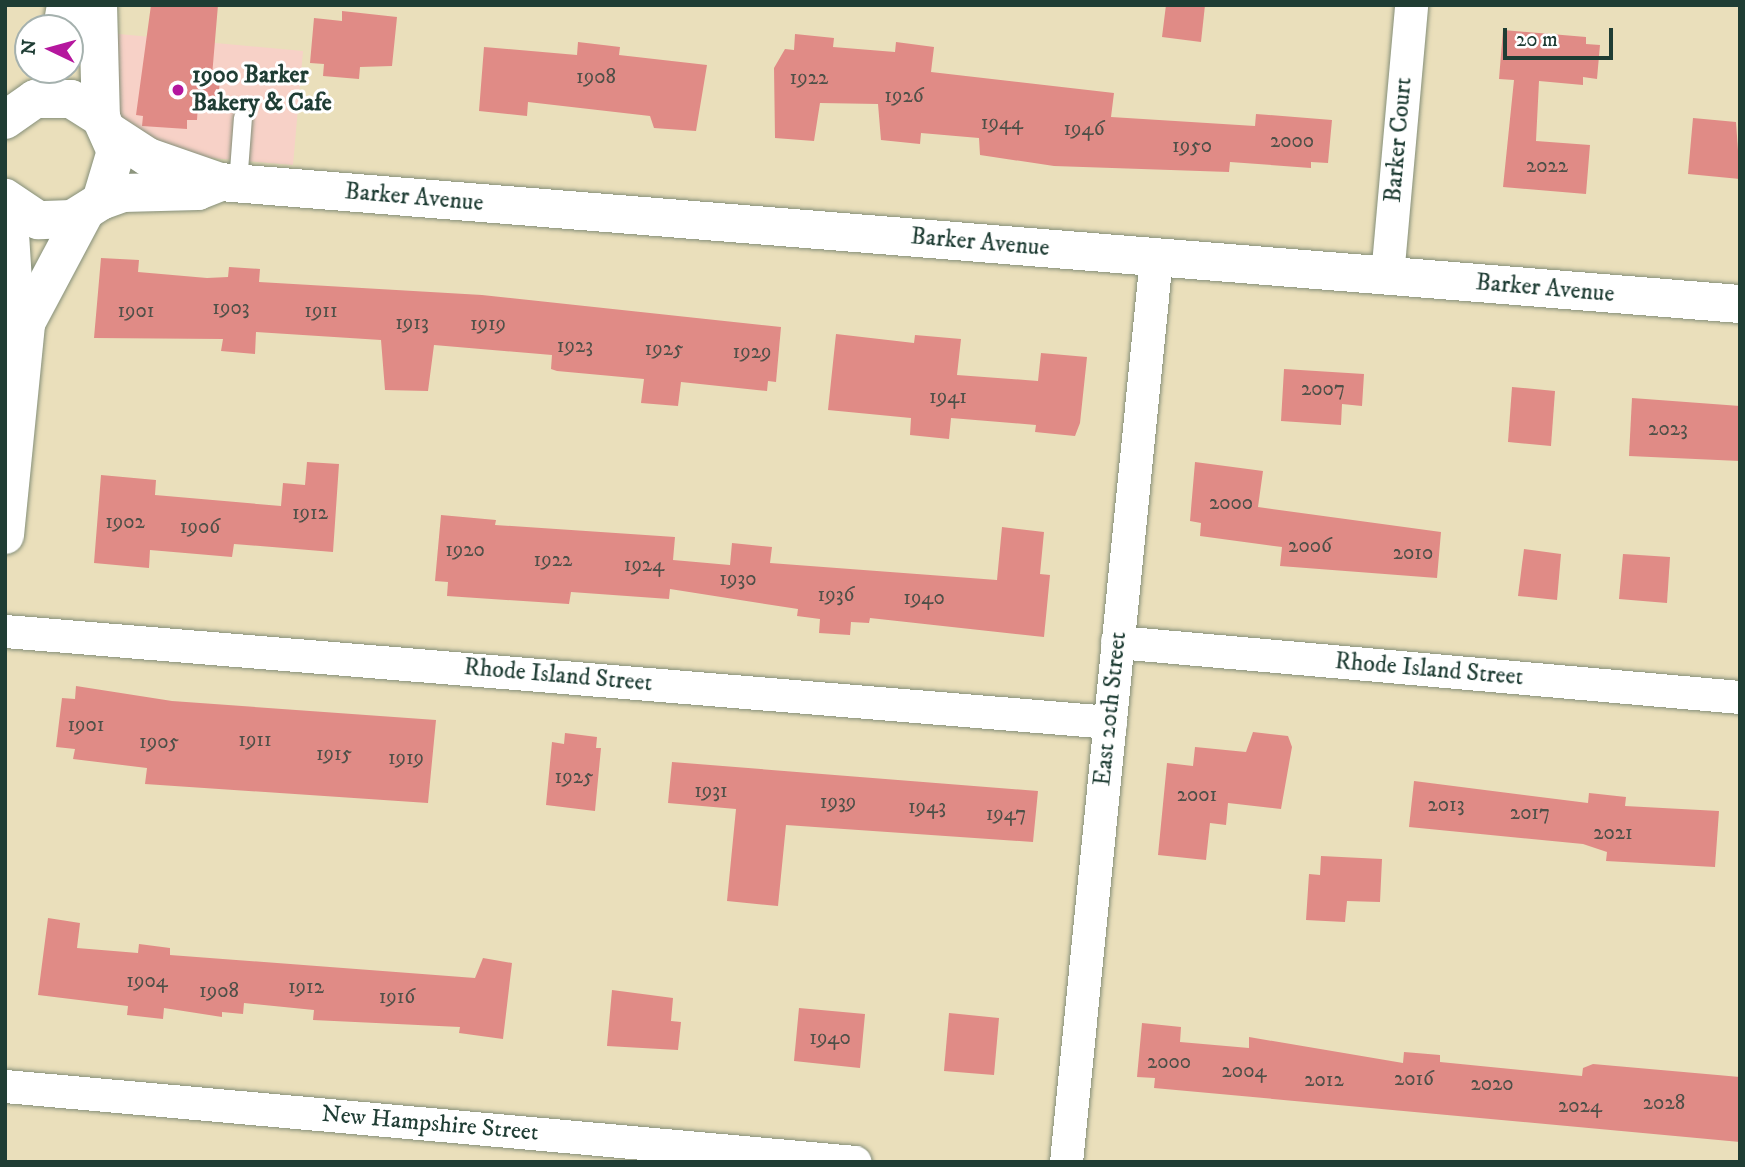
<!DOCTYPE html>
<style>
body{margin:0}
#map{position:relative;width:1745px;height:1167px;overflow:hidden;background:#eadfbb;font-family:"IM FELL DW Pica",serif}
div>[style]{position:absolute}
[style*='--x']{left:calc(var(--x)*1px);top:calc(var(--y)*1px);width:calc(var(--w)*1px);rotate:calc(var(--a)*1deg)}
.built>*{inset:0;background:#f7d1c7}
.building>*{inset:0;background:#e08b86}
.roads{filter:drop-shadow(0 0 2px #848e78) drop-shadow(0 0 2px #848e78)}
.service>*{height:18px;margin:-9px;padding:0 9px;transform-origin:9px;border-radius:9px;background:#fff}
.minor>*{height:33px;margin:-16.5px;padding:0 16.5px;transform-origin:16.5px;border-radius:16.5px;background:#fff}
.tertiary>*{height:38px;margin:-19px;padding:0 19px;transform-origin:19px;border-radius:19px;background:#fff}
.secondary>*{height:38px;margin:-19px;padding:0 19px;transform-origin:19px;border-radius:19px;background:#fff}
.dots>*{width:19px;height:19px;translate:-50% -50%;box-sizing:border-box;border:4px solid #fff;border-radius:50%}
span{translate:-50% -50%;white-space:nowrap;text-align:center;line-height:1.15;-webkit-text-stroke:6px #fff;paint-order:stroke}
.number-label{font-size:21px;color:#4f5048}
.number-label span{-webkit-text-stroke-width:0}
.poi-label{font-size:24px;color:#1f3d34;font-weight:700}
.left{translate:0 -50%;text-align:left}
.street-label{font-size:24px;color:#1f3d34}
.frame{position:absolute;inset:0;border:7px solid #1f3d34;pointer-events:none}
.north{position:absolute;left:14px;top:14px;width:70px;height:70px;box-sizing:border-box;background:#fff;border:2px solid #a5b1ae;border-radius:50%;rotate:275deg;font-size:19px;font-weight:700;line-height:28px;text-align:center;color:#1f3d34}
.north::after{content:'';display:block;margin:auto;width:24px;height:32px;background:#b5179e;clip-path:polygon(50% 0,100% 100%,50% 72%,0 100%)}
.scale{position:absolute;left:1503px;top:28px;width:110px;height:32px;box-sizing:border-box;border:4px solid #1f3d34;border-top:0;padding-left:9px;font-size:21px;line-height:24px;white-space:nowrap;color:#1f3d34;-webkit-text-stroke:5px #fff;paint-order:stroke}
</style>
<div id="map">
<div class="built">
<div style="clip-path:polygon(108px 33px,303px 51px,293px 165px,187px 156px,132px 132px,117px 110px)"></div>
</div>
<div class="building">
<div style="clip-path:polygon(151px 5px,218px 5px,212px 76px,220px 77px,218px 106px,198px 104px,197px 120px,187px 120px,187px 129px,142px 126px,143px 116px,136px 115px)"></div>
<div style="clip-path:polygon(1166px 5px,1205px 5px,1201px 42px,1162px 37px)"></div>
<div style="clip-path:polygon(342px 11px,397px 17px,392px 66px,360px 67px,359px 79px,323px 76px,324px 64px,310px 63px,314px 18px,342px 21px)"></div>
<div style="clip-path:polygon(1503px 30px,1586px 37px,1586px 44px,1600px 45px,1597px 79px,1583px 77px,1583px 85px,1539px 81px,1536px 141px,1590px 145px,1586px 194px,1503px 187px,1514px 80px,1499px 79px)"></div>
<div style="clip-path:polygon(795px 34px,834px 38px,833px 47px,895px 52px,896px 42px,934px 47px,931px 72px,1114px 93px,1111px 117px,1255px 126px,1256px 114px,1332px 120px,1328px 163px,1311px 162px,1311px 168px,1230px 162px,1229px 172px,1054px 166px,980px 155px,979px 138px,921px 133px,920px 144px,881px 140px,878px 104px,820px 103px,814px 141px,775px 138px,774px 68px,785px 49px,794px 50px)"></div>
<div style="clip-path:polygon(578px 42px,620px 47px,619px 55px,707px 65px,696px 131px,654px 128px,650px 116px,528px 102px,527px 116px,479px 111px,484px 47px,577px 55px)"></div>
<div style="clip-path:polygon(1693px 118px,1736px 122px,1740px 179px,1688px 174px)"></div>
<div style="clip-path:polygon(101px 258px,139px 260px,138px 272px,207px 278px,228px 277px,229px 267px,260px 269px,259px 282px,482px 295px,781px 327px,776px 382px,768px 381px,767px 391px,681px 382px,678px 406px,641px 403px,644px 379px,557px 371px,551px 369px,552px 355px,434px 345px,428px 391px,385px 390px,381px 340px,256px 332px,255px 354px,221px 351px,223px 339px,94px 338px)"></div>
<div style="clip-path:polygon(836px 334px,914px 343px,915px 335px,961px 339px,957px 375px,1038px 381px,1041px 353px,1087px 357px,1080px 423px,1075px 436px,1035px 432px,1036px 425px,951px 418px,949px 439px,910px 435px,911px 418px,828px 410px)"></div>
<div style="clip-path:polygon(1284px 369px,1364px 374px,1362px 406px,1342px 404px,1341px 425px,1281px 421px)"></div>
<div style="clip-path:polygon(1512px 387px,1555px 391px,1551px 446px,1508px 442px)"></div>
<div style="clip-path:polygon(1632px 398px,1740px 406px,1740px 461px,1629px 456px)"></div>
<div style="clip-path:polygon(307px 462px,339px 464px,333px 552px,234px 544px,232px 557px,150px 550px,149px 568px,94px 563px,101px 475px,156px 480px,155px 495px,281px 506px,283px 483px,305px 485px)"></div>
<div style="clip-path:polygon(1195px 462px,1263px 471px,1258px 507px,1441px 532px,1437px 578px,1280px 566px,1282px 547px,1200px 536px,1201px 523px,1190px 521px)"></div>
<div style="clip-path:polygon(441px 515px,496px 520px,495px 525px,675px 537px,673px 560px,730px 565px,732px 543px,772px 547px,770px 563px,997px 580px,1002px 527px,1044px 532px,1040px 574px,1050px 575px,1044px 637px,870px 618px,869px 623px,851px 622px,850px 635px,819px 633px,820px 619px,797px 616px,798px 609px,670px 589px,669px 599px,571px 592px,569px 604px,447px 596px,448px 582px,435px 581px)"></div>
<div style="clip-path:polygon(1524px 549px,1561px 554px,1557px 600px,1518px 596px)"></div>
<div style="clip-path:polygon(1623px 554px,1670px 557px,1667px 603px,1619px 599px)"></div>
<div style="clip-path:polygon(76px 686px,172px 701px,436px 720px,428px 803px,145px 784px,147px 768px,73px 759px,75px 749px,56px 747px,62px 698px,75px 699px)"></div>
<div style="clip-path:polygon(1253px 732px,1288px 736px,1292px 747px,1281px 809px,1228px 803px,1226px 825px,1210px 823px,1206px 860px,1158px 855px,1167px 763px,1193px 766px,1195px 747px,1246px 752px)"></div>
<div style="clip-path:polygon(565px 733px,597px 737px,596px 748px,601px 748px,595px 811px,546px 805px,552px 742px,564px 744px)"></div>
<div style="clip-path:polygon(672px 762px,1038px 791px,1033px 842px,786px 825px,778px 906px,727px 901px,736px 809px,668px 803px)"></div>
<div style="clip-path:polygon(1414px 781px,1588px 803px,1589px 793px,1626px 797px,1625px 806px,1719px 811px,1715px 867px,1606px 861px,1607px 852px,1583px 844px,1409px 827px)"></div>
<div style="clip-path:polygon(1321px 856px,1382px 859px,1380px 902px,1347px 901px,1345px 922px,1306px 920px,1309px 874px,1320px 875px)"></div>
<div style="clip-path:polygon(48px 918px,80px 923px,77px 948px,138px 953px,139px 944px,170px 948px,170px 955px,475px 978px,483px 958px,512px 963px,503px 1039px,459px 1033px,460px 1027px,313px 1020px,314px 1010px,244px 1003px,243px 1014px,222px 1012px,222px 1017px,164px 1008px,163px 1019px,127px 1015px,128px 1006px,38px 995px)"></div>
<div style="clip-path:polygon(612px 990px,673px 998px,671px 1021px,681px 1022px,678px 1050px,607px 1046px)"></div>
<div style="clip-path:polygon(799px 1008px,865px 1014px,860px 1068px,794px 1061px)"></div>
<div style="clip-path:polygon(949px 1013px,999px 1018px,994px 1075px,944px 1071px)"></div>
<div style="clip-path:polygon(1142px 1023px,1181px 1027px,1180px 1042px,1249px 1048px,1249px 1037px,1403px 1063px,1404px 1052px,1440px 1055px,1440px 1062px,1582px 1076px,1583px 1068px,1593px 1064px,1740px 1077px,1740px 1142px,1154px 1088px,1155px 1078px,1137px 1077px)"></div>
</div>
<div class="roads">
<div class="service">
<div style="--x:238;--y:184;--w:66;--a:-85.7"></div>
</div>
<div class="minor">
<div style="--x:1387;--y:276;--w:272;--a:-84.9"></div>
<div style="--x:5;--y:631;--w:1109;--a:4.71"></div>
<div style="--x:1117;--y:642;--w:625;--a:5.05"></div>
<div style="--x:5;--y:1086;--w:853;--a:5.11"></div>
<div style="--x:1066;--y:1162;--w:909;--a:-84.32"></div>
</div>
<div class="tertiary">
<div style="--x:111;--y:133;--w:44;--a:33"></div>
<div style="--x:148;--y:157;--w:76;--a:19.1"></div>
<div style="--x:220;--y:182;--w:1525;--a:4.59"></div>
<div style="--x:101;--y:201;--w:23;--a:-20"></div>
<div style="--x:123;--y:193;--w:75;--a:-1.5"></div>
<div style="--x:198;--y:191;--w:24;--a:-22"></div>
</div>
<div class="secondary">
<div style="--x:98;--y:5;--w:113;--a:88.5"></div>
<div style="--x:62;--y:28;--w:23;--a:-80"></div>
<div style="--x:5;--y:120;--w:37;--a:-35"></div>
<div style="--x:35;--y:99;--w:36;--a:0"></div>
<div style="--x:71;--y:99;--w:36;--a:32"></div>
<div style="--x:101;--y:118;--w:36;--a:66"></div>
<div style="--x:116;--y:151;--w:52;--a:106.7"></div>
<div style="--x:101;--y:201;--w:34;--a:148"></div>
<div style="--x:72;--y:219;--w:34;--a:178"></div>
<div style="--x:38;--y:220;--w:40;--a:-146"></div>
<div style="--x:8;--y:202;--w:95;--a:86.4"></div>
<div style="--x:14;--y:297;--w:29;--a:65"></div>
<div style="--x:5;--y:535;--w:213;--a:-84.3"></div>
<div style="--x:26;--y:323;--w:123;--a:-62"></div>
</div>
</div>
<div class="dots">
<div style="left:178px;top:90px;background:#b5179e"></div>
</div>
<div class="number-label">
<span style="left:596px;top:77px">1908</span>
<span style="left:809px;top:78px">1922</span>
<span style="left:904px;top:96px">1926</span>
<span style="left:1002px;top:123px">1944</span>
<span style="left:1084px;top:129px">1946</span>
<span style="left:1292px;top:141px">2000</span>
<span style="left:1192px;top:146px">1950</span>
<span style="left:1547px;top:166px">2022</span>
<span style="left:231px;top:308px">1903</span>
<span style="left:136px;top:311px">1901</span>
<span style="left:321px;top:311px">1911</span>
<span style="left:412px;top:323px">1913</span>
<span style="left:488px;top:324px">1919</span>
<span style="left:575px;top:346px">1923</span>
<span style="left:664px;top:349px">1925</span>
<span style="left:752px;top:352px">1929</span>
<span style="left:1323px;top:389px">2007</span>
<span style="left:948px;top:397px">1941</span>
<span style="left:1668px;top:429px">2023</span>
<span style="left:1231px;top:503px">2000</span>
<span style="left:310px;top:513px">1912</span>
<span style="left:125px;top:522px">1902</span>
<span style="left:200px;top:527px">1906</span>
<span style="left:1310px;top:546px">2006</span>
<span style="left:465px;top:550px">1920</span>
<span style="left:1413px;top:553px">2010</span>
<span style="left:553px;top:560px">1922</span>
<span style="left:644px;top:565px">1924</span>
<span style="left:738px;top:579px">1930</span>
<span style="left:836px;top:595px">1936</span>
<span style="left:924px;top:598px">1940</span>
<span style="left:86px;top:725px">1901</span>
<span style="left:255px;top:740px">1911</span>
<span style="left:159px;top:742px">1905</span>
<span style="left:334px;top:754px">1915</span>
<span style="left:406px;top:758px">1919</span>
<span style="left:574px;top:777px">1925</span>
<span style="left:711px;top:791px">1931</span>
<span style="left:1197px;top:795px">2001</span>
<span style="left:838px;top:802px">1939</span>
<span style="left:1446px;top:805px">2013</span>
<span style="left:927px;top:807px">1943</span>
<span style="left:1530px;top:813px">2017</span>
<span style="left:1006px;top:814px">1947</span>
<span style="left:1613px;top:833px">2021</span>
<span style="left:147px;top:981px">1904</span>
<span style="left:306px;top:987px">1912</span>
<span style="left:219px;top:991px">1908</span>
<span style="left:397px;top:997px">1916</span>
<span style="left:830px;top:1038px">1940</span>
<span style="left:1169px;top:1062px">2000</span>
<span style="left:1244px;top:1071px">2004</span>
<span style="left:1414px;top:1079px">2016</span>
<span style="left:1324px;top:1080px">2012</span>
<span style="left:1492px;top:1084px">2020</span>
<span style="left:1664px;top:1103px">2028</span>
<span style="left:1580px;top:1106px">2024</span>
</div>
<div class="poi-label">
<span class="left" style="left:192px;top:90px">1900 Barker<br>Bakery &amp; Cafe</span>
</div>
<div class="street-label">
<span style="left:1399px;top:140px;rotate:-85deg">Barker Court</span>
<span style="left:414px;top:198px;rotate:5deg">Barker Avenue</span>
<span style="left:980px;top:243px;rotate:5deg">Barker Avenue</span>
<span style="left:1545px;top:289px;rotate:5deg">Barker Avenue</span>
<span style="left:1429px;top:670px;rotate:5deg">Rhode Island Street</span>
<span style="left:558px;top:676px;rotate:5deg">Rhode Island Street</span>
<span style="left:1111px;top:709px;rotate:-84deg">East 20th Street</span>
<span style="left:430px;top:1124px;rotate:5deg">New Hampshire Street</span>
</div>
<div class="frame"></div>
<div class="north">N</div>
<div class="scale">20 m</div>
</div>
